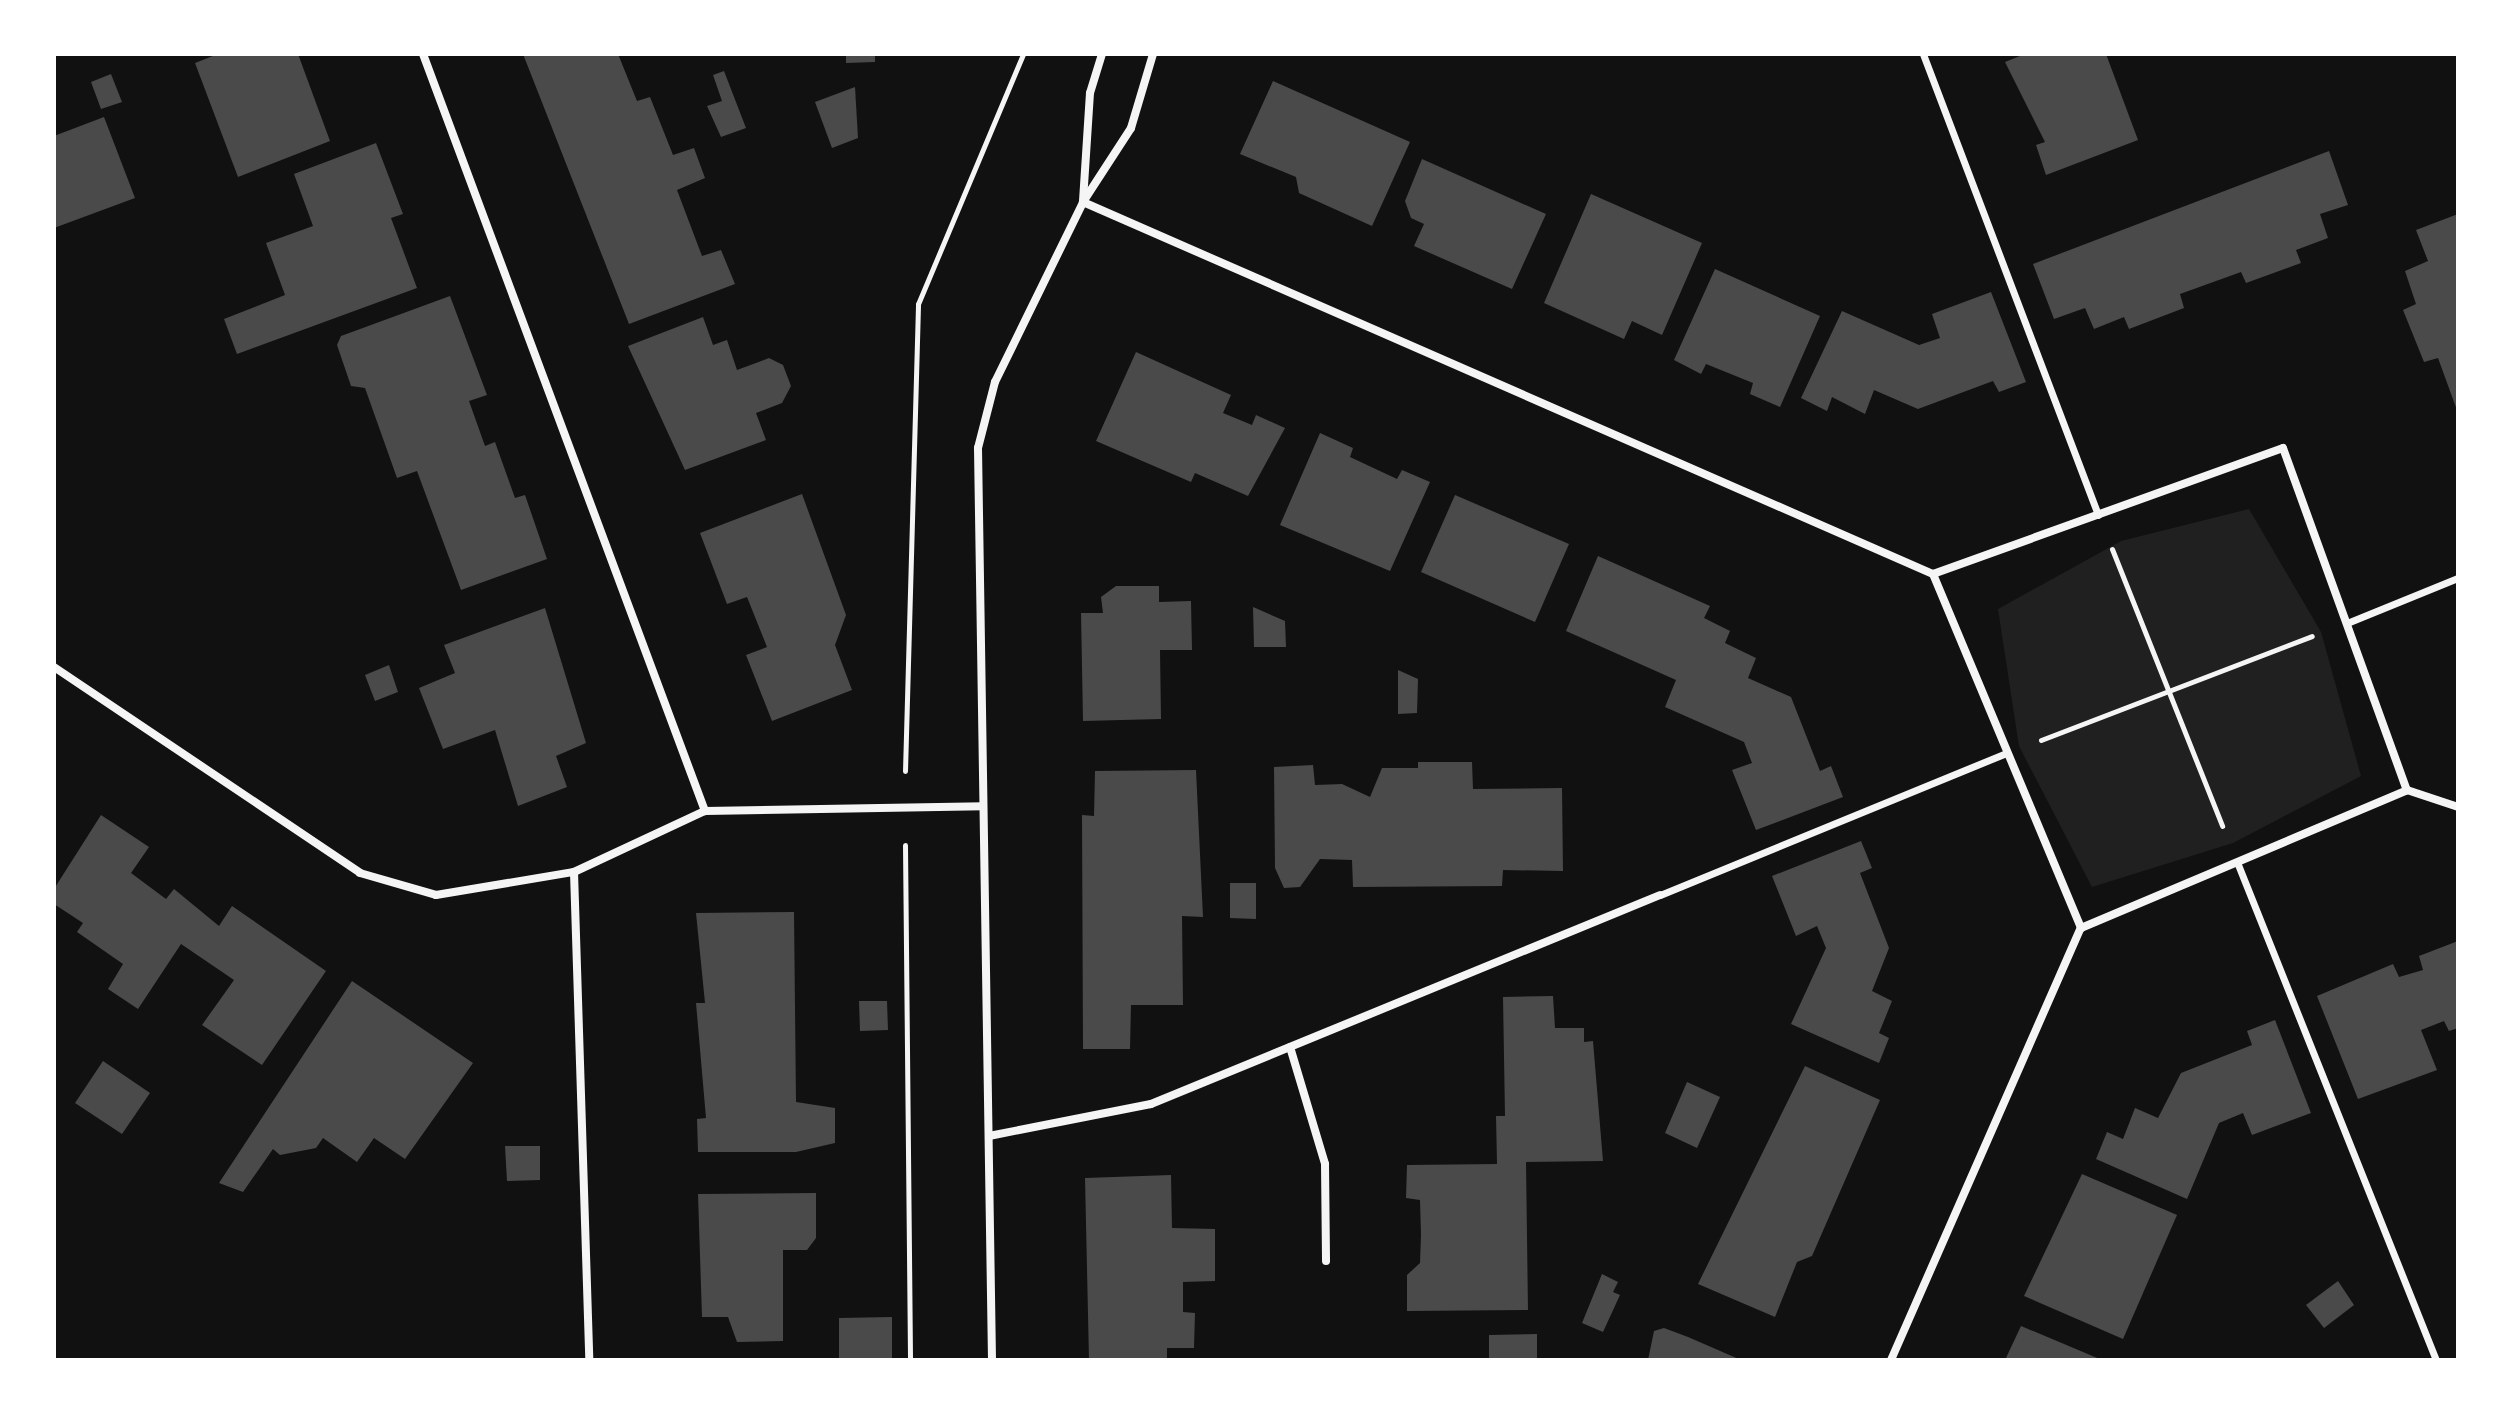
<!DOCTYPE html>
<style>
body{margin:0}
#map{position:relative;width:2512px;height:1414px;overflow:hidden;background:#111;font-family:"Golos Text",sans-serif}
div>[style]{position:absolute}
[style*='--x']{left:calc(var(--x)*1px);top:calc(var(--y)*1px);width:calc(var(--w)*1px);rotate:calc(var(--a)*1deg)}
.green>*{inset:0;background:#202020}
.building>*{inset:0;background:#4a4a4a}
.path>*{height:5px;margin:-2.5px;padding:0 2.5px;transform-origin:2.5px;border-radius:2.5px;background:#f5f5f5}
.pedestrian>*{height:7px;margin:-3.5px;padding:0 3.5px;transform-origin:3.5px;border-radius:3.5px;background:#f5f5f5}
.minor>*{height:8px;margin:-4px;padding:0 4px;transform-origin:4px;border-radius:4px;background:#f5f5f5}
span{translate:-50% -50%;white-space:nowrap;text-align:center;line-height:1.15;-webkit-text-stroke:6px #fff;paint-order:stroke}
.frame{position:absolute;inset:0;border:56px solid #fff;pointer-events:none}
</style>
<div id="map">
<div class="green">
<div style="clip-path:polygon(2249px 509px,2321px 632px,2361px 776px,2233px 843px,2092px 887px,2019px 746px,1998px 609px,2121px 541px)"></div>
</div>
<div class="building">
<div style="clip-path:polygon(218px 54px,298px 54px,330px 141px,238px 177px,195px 63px)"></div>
<div style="clip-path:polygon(523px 54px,618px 54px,637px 101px,650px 97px,673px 155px,694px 148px,705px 178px,677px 190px,702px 256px,721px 250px,735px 284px,629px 324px)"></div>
<div style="clip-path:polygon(846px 54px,875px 54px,875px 62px,846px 63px)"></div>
<div style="clip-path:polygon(2025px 54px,2106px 54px,2138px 140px,2046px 175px,2036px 145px,2045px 142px,2005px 62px)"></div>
<div style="clip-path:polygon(724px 71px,746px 128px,721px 137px,707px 106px,722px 101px,713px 75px)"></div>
<div style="clip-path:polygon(111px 74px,122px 102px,101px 109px,91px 82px)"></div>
<div style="clip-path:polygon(1273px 81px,1410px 142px,1372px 226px,1299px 193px,1296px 177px,1240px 154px)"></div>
<div style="clip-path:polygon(855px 87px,858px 138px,832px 148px,815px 102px)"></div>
<div style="clip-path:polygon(104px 117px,135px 198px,54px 228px,54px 136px)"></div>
<div style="clip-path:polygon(376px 143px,403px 214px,391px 218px,417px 288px,237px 354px,224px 319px,285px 295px,266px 243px,313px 226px,294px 174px)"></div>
<div style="clip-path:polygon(2329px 151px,2348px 205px,2320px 214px,2328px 238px,2296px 250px,2301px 263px,2246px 283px,2241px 272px,2180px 294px,2184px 308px,2129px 329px,2124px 317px,2094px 329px,2085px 308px,2054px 319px,2033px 264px)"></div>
<div style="clip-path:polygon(1422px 159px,1546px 214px,1512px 289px,1414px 246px,1424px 224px,1411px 218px,1405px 201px)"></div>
<div style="clip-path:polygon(1591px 194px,1702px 243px,1662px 335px,1632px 321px,1624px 339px,1544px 303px)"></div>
<div style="clip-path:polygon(2458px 214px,2458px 413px,2438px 358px,2424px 362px,2403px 310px,2416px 304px,2405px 271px,2428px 261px,2416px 230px)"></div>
<div style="clip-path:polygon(1715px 269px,1820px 316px,1780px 407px,1750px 394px,1753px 383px,1706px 364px,1701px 374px,1674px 360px)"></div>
<div style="clip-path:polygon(1991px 292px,2026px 382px,1999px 392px,1993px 381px,1918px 409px,1874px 390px,1865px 414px,1832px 397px,1827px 411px,1801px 398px,1842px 311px,1919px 345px,1940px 338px,1932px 314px)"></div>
<div style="clip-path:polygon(450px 296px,487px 395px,469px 401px,485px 446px,495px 442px,515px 498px,525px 495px,547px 559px,461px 590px,417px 471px,397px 478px,365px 388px,351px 386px,337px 345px,341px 336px)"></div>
<div style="clip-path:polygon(703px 317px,713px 345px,727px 340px,737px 370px,769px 358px,783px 365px,791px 386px,782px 403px,756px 413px,766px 440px,685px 470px,628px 346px)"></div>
<div style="clip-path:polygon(1136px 352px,1231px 395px,1223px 413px,1252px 425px,1256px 415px,1285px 428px,1248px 496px,1195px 473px,1191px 482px,1096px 441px)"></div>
<div style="clip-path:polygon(1320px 433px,1353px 448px,1350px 457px,1397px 479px,1402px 470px,1430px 482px,1390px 571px,1280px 525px)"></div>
<div style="clip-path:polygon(802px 494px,846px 615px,835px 645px,852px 690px,772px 721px,746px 655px,767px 647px,747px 597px,727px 604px,700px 533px)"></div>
<div style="clip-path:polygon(1455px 495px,1569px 544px,1535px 622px,1421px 572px)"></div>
<div style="clip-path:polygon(1598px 556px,1710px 606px,1704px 618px,1730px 631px,1725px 643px,1756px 658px,1748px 678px,1791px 697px,1820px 771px,1831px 766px,1843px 797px,1756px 830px,1732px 770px,1752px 763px,1744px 742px,1665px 707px,1676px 680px,1566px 631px)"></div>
<div style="clip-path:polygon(1116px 586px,1159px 586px,1159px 602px,1191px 601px,1192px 650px,1160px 650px,1161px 719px,1083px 721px,1081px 613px,1103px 613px,1101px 597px)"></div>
<div style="clip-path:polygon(1253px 607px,1285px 621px,1286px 647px,1254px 647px)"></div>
<div style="clip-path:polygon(545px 608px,586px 743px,556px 756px,567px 787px,518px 806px,495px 730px,443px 749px,419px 688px,455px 673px,444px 645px)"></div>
<div style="clip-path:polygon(389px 665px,398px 692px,375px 701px,365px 675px)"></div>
<div style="clip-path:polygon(1398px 670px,1418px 679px,1417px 713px,1398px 714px)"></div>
<div style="clip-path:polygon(1418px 762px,1472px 762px,1473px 789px,1562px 788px,1563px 871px,1503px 870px,1502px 886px,1353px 887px,1352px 860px,1320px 859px,1300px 887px,1284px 888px,1275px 868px,1274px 767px,1313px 765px,1315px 785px,1342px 784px,1370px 797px,1382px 768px,1418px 768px)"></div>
<div style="clip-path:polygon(1196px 770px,1203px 917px,1182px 916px,1183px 1005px,1131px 1005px,1130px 1049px,1083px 1049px,1082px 815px,1094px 816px,1095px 771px)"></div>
<div style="clip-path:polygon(101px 815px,149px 847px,131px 873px,166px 899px,174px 889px,219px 926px,232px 906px,326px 971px,262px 1065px,202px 1025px,234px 980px,181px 944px,138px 1009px,108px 989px,123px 964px,77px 932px,83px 923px,54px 904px,54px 889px)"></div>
<div style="clip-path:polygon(1861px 841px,1872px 868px,1860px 873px,1889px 948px,1872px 991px,1892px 1001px,1879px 1033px,1889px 1038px,1879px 1063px,1791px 1024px,1826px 948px,1817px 926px,1796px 936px,1772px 876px)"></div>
<div style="clip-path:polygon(1230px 883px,1256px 883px,1256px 919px,1230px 918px)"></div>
<div style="clip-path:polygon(794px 912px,796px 1102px,835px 1108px,835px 1143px,796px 1152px,698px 1152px,697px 1119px,706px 1118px,696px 1003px,705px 1003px,696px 913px)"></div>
<div style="clip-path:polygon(2458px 941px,2458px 1028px,2449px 1031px,2444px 1021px,2421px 1030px,2437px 1070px,2358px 1099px,2317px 996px,2393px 964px,2399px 977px,2423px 970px,2419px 956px)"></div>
<div style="clip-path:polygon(352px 981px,473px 1063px,405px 1159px,374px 1138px,357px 1162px,323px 1138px,316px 1148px,280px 1155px,273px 1149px,243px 1192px,219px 1183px)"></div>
<div style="clip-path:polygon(1553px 996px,1555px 1028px,1584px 1028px,1584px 1042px,1593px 1041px,1603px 1161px,1526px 1162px,1528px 1310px,1407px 1311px,1407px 1275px,1420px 1263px,1421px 1235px,1420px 1200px,1406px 1198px,1407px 1165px,1497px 1164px,1496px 1116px,1505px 1116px,1503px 997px)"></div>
<div style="clip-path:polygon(859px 1001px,887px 1001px,888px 1030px,860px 1031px)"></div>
<div style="clip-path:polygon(2275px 1020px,2311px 1113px,2252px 1135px,2243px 1113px,2219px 1123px,2187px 1199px,2096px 1159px,2107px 1132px,2123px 1139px,2135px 1108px,2158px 1118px,2181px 1073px,2252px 1045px,2247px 1031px)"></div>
<div style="clip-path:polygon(103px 1061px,150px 1093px,122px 1134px,75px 1103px)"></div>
<div style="clip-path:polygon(1805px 1066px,1880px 1100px,1812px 1256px,1797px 1262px,1775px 1317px,1698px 1284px)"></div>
<div style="clip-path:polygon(1687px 1082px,1720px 1097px,1697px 1148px,1665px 1133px)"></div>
<div style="clip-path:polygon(505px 1146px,540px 1146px,540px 1180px,507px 1181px)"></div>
<div style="clip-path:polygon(2082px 1174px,2177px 1215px,2123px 1339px,2024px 1296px)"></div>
<div style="clip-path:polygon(1171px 1175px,1172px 1228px,1215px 1229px,1215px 1281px,1183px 1282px,1183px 1312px,1195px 1313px,1194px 1348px,1167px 1348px,1167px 1360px,1089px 1360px,1085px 1178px)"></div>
<div style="clip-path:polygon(816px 1193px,816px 1238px,807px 1250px,783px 1250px,783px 1341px,737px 1342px,728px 1317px,702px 1317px,698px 1194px)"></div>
<div style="clip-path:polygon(1602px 1274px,1618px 1282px,1613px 1292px,1620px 1295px,1603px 1332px,1582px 1323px)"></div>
<div style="clip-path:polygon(2338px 1281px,2354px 1305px,2324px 1328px,2306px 1305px)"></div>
<div style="clip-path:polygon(892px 1317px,892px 1360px,839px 1360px,839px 1318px)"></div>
<div style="clip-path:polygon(2021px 1326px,2102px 1360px,2005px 1360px)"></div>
<div style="clip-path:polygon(1664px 1328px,1688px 1337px,1741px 1360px,1648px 1360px,1654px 1331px)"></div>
<div style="clip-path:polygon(1537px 1334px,1537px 1360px,1489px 1360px,1489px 1335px)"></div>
</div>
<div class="path">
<div style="--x:2112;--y:549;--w:298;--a:68.3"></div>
<div style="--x:2041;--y:740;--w:290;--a:-21"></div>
<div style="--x:905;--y:771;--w:467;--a:-88.4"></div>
<div style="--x:918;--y:304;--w:271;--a:-67.2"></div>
<div style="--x:905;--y:845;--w:515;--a:89.44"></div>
</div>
<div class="pedestrian">
<div style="--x:1923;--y:54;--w:493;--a:69.2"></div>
<div style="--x:2347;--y:623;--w:120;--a:-22.1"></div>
<div style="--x:2237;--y:862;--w:536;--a:68.22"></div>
<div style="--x:1660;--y:895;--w:375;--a:-22.3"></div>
</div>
<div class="minor">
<div style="--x:423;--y:54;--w:808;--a:69.57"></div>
<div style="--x:1083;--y:201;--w:108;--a:-86.3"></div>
<div style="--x:1090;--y:93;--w:41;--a:-72.9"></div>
<div style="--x:1083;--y:202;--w:928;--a:23.64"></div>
<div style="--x:1933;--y:574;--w:384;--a:67.3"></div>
<div style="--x:2081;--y:928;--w:354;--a:-22.9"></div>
<div style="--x:1933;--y:574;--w:372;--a:-19.8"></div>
<div style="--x:2283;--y:448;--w:364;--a:70.1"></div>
<div style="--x:54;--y:667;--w:369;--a:33.9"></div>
<div style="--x:360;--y:873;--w:79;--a:16.1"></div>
<div style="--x:436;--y:895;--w:140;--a:-9.5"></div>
<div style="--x:574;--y:872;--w:145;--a:-25"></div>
<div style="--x:705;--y:811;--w:278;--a:-1"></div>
<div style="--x:2407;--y:790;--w:54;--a:18.4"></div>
<div style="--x:574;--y:872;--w:488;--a:88.2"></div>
<div style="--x:1290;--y:1047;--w:122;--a:73.3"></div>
<div style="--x:1325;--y:1164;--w:97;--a:89.4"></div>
<div style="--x:989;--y:1136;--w:165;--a:-11.2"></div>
<div style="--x:1151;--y:1104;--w:550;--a:-22.32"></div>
<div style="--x:992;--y:1360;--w:912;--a:-90.88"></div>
<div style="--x:978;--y:448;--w:68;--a:-75.6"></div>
<div style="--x:995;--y:382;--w:200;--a:-63.9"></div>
<div style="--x:1083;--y:202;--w:88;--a:-57"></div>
<div style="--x:1131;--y:128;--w:77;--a:-73.4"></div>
<div style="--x:1891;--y:1360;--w:472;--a:-66.3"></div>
</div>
<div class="frame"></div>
</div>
